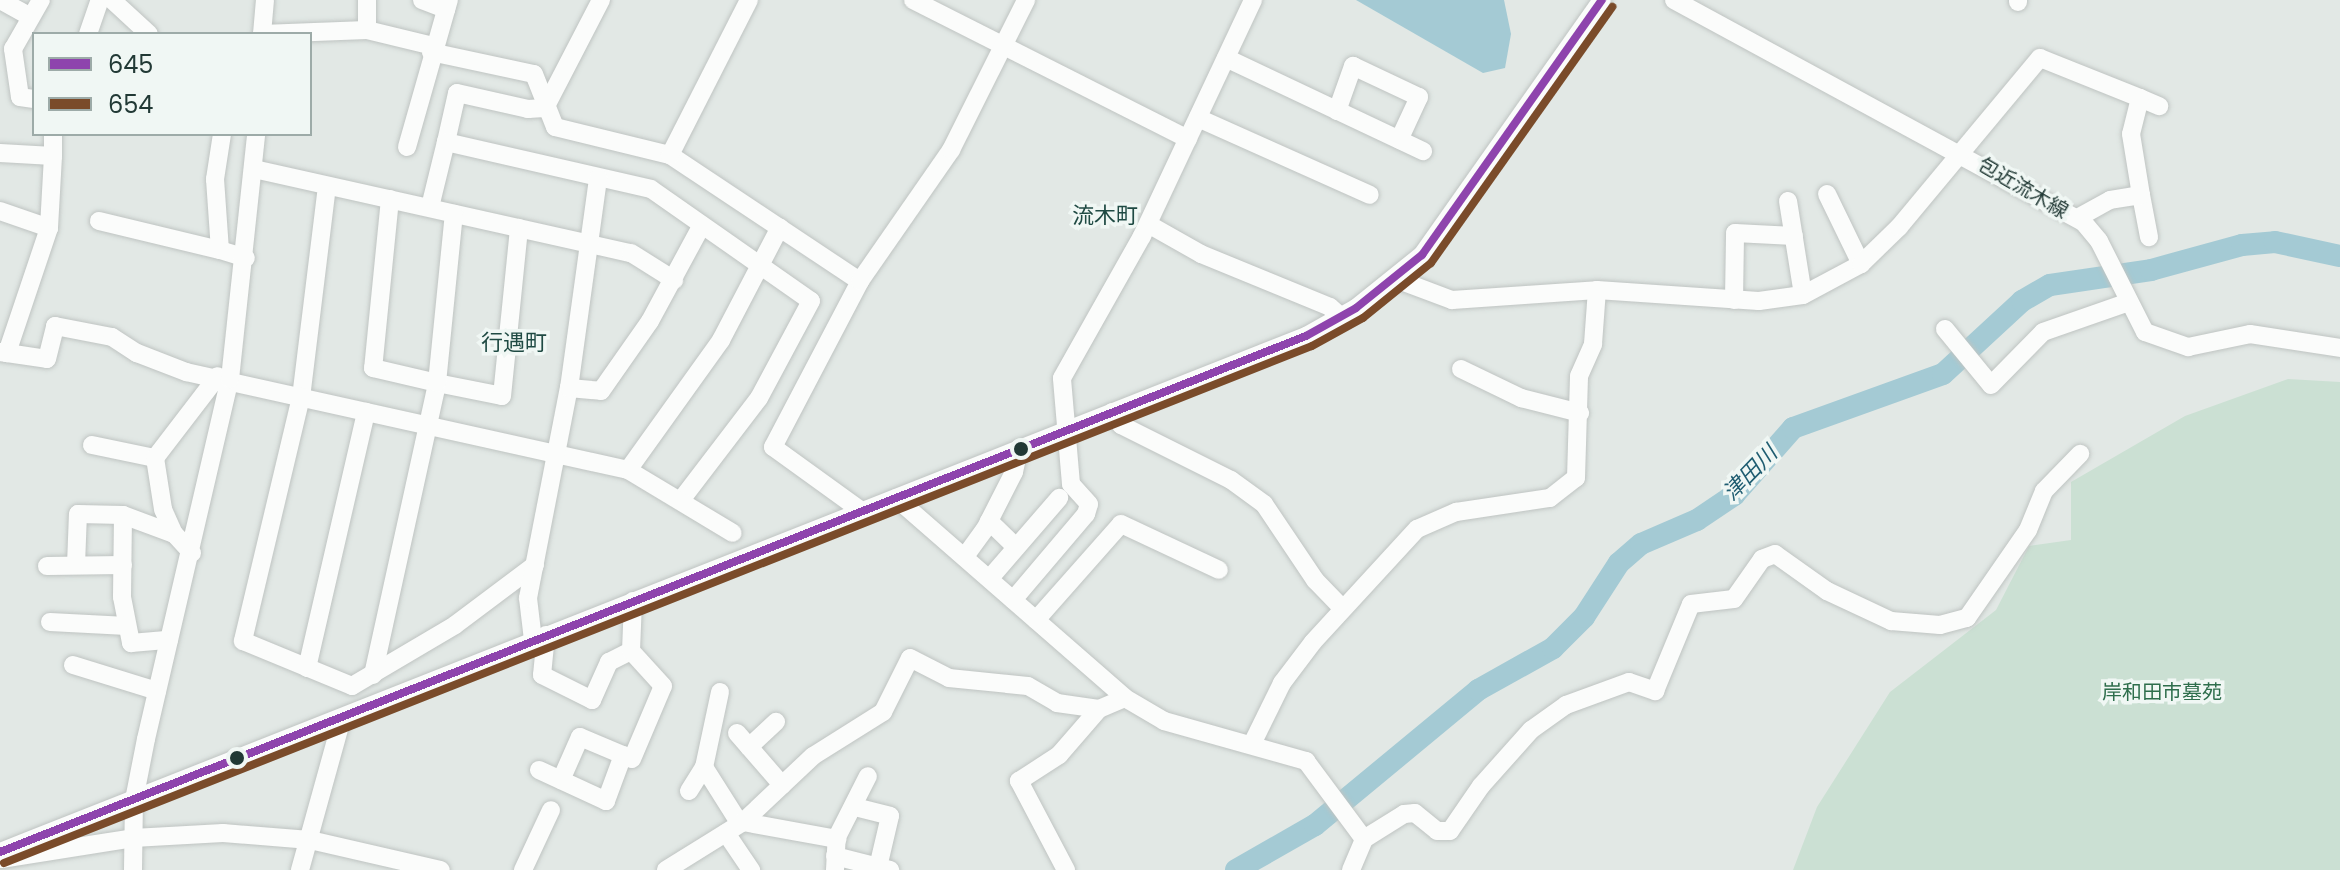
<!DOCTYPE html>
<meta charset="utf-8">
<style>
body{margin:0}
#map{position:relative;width:2340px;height:870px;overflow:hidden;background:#e2e8e5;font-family:Poppins,"Noto Sans JP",sans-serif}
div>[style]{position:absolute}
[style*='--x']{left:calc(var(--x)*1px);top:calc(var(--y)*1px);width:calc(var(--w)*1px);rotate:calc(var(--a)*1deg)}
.green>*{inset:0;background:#cbe0d3}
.water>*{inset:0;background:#a4cad4}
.river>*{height:22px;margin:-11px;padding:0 11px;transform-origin:11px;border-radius:11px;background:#a4cad4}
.roads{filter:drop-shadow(0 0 2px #bfc4c2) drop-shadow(0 0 2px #bfc4c2)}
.minor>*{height:18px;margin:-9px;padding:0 9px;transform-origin:9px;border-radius:9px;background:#fbfcfb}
.bus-1>*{height:8px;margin:-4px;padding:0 4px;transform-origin:4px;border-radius:4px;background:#8e44ad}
.bus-2>*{height:8px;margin:-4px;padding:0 4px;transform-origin:4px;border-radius:4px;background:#7a4b2a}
.dots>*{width:22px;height:22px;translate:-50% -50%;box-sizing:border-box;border:4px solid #f0f7f4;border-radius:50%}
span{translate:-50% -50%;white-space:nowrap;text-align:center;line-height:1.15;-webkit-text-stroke:7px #f0f7f4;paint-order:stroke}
.street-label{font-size:20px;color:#213935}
.park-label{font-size:20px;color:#2e6e4c}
.neighbourhood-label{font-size:22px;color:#1f4a43}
.water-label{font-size:22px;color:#1f5d71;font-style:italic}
.legend{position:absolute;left:32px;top:32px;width:280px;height:104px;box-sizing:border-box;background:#f0f7f4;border:2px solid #9daba8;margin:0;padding:10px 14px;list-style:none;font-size:24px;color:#213935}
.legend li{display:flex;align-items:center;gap:16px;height:40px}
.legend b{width:40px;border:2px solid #9daba8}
</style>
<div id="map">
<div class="green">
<div style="clip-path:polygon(2288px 379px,2340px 382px,2340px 870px,1793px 870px,1817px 807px,1890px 692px,1996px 610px,2029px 546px,2071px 540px,2071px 482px,2185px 416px)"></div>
</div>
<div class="water">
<div style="clip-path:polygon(1356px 0,1504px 0,1511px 34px,1505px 68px,1483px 73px)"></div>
</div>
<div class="river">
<div style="--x:1236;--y:870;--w:91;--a:-29.7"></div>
<div style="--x:1315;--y:825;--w:212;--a:-39.6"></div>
<div style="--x:1478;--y:690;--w:86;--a:-29.2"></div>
<div style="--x:1553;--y:648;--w:44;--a:-45"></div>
<div style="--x:1584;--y:617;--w:64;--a:-57.1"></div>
<div style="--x:1619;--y:563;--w:29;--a:-41"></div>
<div style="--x:1641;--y:544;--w:61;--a:-23.2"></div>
<div style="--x:1697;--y:520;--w:45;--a:-34"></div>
<div style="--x:1734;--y:495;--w:89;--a:-48.6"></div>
<div style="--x:1793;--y:428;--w:159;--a:-19.8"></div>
<div style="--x:1943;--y:374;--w:108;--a:-42.7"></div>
<div style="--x:2022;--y:301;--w:32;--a:-30"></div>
<div style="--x:2050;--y:285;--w:102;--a:-8.4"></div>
<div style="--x:2151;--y:270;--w:94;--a:-15.4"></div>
<div style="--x:2242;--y:245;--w:33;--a:-5"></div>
<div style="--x:2275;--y:242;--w:66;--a:12.2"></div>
</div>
<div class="roads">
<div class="minor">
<div style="--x:0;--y:0;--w:35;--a:29"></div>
<div style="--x:112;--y:0;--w:50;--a:42.6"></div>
<div style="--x:422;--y:0;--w:26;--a:21"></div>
<div style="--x:913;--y:0;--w:308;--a:26.8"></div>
<div style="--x:1674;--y:0;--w:467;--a:28.5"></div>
<div style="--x:2084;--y:223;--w:23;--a:50"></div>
<div style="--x:2099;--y:241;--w:102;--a:63.2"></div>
<div style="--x:2145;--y:332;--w:46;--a:19.2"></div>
<div style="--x:2188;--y:347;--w:63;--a:-11.8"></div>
<div style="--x:2250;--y:334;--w:91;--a:8.8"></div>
<div style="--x:2018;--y:2;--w:2;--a:-90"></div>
<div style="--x:367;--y:30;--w:30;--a:-90"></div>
<div style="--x:88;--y:34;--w:36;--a:-71"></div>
<div style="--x:262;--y:34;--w:105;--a:-2.2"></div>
<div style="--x:367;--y:30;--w:68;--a:13.6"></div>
<div style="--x:262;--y:34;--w:34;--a:-85"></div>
<div style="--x:431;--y:52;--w:105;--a:12.1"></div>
<div style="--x:534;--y:74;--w:57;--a:68.4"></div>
<div style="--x:555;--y:127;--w:118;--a:13.7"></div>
<div style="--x:670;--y:155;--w:228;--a:33.6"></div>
<div style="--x:1226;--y:58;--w:218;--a:25.3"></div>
<div style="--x:2140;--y:98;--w:21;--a:23"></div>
<div style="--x:34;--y:99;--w:14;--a:-172"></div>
<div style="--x:20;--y:97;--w:49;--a:-98.3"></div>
<div style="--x:13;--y:49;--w:56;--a:-60.3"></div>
<div style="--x:1337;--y:111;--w:48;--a:-70.4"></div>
<div style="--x:1353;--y:66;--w:73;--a:25.2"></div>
<div style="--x:1419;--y:97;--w:47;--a:114.9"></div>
<div style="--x:1198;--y:118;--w:188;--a:24.1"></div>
<div style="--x:53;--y:134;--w:22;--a:90"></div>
<div style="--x:222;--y:134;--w:46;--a:98.8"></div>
<div style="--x:215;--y:179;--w:71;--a:86"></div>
<div style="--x:220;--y:250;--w:27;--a:17"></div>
<div style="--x:446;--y:142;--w:50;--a:-77.3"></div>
<div style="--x:457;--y:93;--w:73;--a:12.7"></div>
<div style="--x:528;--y:109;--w:17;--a:-3"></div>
<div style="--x:545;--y:108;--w:122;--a:-62.6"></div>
<div style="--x:407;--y:147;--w:153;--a:-74.1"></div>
<div style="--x:0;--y:153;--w:53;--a:3.2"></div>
<div style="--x:53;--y:156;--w:72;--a:93.2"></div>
<div style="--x:49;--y:228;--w:132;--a:108.6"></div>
<div style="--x:7;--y:353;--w:7;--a:-172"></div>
<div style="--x:670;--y:155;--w:174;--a:-63"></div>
<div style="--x:254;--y:169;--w:386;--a:12.6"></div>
<div style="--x:631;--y:253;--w:51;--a:32.1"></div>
<div style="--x:327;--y:186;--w:213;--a:97"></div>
<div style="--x:301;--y:397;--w:251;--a:103.4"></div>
<div style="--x:243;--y:641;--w:118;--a:22.4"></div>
<div style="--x:352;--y:686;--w:120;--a:-30.6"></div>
<div style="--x:455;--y:625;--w:100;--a:-36.9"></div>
<div style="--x:1827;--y:194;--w:78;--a:64.1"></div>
<div style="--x:2141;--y:195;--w:43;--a:79.2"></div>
<div style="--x:390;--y:199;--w:170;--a:95.7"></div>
<div style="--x:373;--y:368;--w:66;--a:13.2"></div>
<div style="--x:437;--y:383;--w:66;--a:11.3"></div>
<div style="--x:502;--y:396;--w:169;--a:-84.2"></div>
<div style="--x:1788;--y:201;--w:95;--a:80.9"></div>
<div style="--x:430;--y:207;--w:67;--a:-76.2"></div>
<div style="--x:446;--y:142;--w:210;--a:12.9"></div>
<div style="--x:651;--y:189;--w:195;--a:35"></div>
<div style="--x:811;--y:301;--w:110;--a:118.2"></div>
<div style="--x:759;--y:398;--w:128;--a:127.4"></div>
<div style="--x:0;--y:211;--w:52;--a:19.1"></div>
<div style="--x:99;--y:221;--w:124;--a:13.5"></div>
<div style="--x:1148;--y:224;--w:61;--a:29.5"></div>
<div style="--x:1201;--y:254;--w:139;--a:22.3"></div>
<div style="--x:1330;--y:307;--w:15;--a:42"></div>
<div style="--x:1396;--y:279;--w:60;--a:20.6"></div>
<div style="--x:1452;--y:300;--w:145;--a:-3.9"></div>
<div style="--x:1597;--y:290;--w:162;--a:3.9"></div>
<div style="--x:1759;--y:301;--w:44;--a:-7.8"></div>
<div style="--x:1803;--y:295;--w:66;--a:-28.1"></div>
<div style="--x:1861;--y:264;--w:53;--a:-44.2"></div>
<div style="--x:1899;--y:227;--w:220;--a:-50.2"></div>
<div style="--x:2040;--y:58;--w:108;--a:21.8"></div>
<div style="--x:2140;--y:98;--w:37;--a:104"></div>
<div style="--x:2131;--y:134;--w:62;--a:80.7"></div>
<div style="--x:2141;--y:195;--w:31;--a:171"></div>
<div style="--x:2110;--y:200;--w:38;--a:151"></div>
<div style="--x:1734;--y:300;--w:67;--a:-89.1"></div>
<div style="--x:1735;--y:233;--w:59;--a:2.9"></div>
<div style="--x:1945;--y:329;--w:72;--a:50.6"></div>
<div style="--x:1991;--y:385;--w:74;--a:-45.5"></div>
<div style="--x:2043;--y:332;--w:91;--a:-19.2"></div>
<div style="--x:7;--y:353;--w:40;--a:8.5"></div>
<div style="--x:47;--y:359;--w:34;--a:-76"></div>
<div style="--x:55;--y:326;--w:58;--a:10.9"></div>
<div style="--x:112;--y:337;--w:30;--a:33"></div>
<div style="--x:137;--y:353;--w:53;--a:21.2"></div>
<div style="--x:186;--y:372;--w:453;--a:12.5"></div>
<div style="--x:628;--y:470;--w:122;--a:31"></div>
<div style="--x:1461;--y:369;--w:67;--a:25.8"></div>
<div style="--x:1521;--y:398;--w:61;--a:14.3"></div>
<div style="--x:569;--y:388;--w:32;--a:5"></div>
<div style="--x:601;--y:391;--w:85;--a:-55"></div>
<div style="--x:650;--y:321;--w:109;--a:-61.6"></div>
<div style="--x:1112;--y:412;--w:16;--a:55"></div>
<div style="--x:1121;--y:425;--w:123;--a:26.6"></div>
<div style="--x:1231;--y:480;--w:41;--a:36"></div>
<div style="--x:1264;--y:504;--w:92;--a:56.1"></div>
<div style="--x:1315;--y:580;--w:39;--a:46"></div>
<div style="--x:92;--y:445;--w:64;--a:11.7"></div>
<div style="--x:628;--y:470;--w:160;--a:-54.4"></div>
<div style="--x:721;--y:340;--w:127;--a:-62.4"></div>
<div style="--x:896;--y:498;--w:304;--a:41.1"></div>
<div style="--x:1125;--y:698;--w:45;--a:30.5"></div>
<div style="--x:1164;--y:721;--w:148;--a:15.7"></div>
<div style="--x:1306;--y:761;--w:97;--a:53.4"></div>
<div style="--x:863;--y:512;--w:111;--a:-144.2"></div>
<div style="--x:773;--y:447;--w:187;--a:-62.3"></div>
<div style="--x:860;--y:281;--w:160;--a:-55.2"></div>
<div style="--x:951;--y:150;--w:168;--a:-63.4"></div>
<div style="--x:123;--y:515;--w:82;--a:90.7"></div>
<div style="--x:122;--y:597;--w:47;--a:78.9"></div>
<div style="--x:131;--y:643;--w:38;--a:-5"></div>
<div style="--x:989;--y:521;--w:37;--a:44"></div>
<div style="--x:192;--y:553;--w:26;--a:-133"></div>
<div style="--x:174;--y:534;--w:27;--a:-114"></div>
<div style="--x:163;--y:509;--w:52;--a:-98.9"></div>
<div style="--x:155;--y:458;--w:103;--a:-52.5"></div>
<div style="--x:966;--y:555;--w:32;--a:-54"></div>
<div style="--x:985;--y:529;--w:64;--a:-63"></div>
<div style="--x:1014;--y:472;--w:24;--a:-78"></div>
<div style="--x:76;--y:565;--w:51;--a:-87.8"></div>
<div style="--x:78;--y:514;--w:45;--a:1.3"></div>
<div style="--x:123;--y:515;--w:54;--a:20.4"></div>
<div style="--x:47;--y:566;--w:76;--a:-0.8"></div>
<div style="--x:990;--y:578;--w:106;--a:-49.2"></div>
<div style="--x:1013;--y:600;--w:113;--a:-49.7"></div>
<div style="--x:1086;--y:514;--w:10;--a:-73"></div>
<div style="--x:1089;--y:504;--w:27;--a:-132"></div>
<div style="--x:1071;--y:484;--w:106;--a:-94.9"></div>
<div style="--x:1062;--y:378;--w:163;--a:-60.6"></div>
<div style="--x:1142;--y:236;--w:261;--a:-64.8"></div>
<div style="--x:1036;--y:620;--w:128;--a:-48.5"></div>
<div style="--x:1121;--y:524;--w:108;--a:25.1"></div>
<div style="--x:50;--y:622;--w:77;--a:3"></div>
<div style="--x:546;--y:635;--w:40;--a:95.7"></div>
<div style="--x:542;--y:675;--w:56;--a:26.6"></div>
<div style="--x:592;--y:700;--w:42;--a:-65.9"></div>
<div style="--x:609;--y:662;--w:25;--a:-27"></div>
<div style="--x:533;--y:640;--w:42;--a:-96.8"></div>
<div style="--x:528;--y:598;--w:214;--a:-79"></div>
<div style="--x:569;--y:388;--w:212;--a:-82.1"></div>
<div style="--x:73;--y:665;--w:88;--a:17.2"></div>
<div style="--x:307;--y:668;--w:263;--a:-77"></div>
<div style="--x:373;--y:675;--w:299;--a:-77.6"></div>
<div style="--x:437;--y:383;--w:170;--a:-84.3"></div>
<div style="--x:720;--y:692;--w:77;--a:102"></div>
<div style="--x:704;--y:767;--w:67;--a:57.7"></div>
<div style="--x:737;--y:733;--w:69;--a:49.1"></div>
<div style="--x:1253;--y:742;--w:66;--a:-63.8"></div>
<div style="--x:1282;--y:683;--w:51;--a:-52.9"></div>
<div style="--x:1313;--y:642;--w:154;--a:-47.4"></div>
<div style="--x:1417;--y:529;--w:43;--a:-23.6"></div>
<div style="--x:1456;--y:512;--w:95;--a:-8.5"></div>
<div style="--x:1550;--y:498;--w:33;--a:-38"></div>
<div style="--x:1576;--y:478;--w:102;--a:-88.3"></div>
<div style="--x:1579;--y:376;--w:35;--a:-66"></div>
<div style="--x:1593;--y:344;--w:54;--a:-85.8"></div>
<div style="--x:749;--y:747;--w:37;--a:-43"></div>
<div style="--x:539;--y:770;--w:74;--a:24.8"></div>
<div style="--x:606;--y:801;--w:49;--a:-69.7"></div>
<div style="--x:561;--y:780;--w:47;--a:-66.2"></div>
<div style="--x:580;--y:737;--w:56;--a:22.9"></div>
<div style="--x:632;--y:759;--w:79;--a:-67"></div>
<div style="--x:663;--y:686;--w:47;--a:-132.4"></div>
<div style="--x:631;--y:651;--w:50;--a:-87.7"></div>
<div style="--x:689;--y:791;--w:28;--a:-58"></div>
<div style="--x:855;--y:807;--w:36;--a:14"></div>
<div style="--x:890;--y:816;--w:52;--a:103.2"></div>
<div style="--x:743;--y:822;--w:96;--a:10.3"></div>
<div style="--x:726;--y:833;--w:45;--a:56"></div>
<div style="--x:0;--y:852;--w:1404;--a:-21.56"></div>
<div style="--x:1306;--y:336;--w:57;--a:-29.2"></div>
<div style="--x:1356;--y:308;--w:85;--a:-38.8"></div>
<div style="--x:1422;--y:255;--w:312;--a:-54.8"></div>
<div style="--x:835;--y:856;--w:57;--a:14.3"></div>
<div style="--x:1;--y:859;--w:134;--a:-9"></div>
<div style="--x:133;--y:838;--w:90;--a:-3.2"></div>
<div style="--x:223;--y:833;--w:87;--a:4.6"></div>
<div style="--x:310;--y:840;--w:134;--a:12.9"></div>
<div style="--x:133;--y:870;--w:70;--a:-89.2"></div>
<div style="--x:134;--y:800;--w:62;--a:-78.9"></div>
<div style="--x:146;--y:739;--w:370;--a:-76.9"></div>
<div style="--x:230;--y:379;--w:246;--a:-83.9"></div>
<div style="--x:300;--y:870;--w:157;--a:-74.5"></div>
<div style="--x:523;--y:870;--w:66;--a:-65"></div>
<div style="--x:666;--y:870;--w:91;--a:-31.9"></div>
<div style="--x:743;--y:822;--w:96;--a:-43.3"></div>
<div style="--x:813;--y:756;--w:83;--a:-32.2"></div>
<div style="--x:883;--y:712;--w:60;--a:-63.4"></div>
<div style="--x:910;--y:658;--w:44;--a:27.1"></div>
<div style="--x:949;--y:678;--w:79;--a:5.8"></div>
<div style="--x:1028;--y:686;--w:34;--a:30"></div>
<div style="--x:1057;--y:703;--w:42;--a:8.1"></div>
<div style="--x:835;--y:870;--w:33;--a:-87"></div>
<div style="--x:837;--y:837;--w:68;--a:-63.1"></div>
<div style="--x:1066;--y:870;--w:101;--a:-117.8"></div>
<div style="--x:1019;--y:781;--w:48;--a:-33"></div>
<div style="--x:1059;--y:755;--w:61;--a:-49"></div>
<div style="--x:1099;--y:709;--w:28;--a:-23"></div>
<div style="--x:1351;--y:870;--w:34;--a:-67"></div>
<div style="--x:1364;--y:839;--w:47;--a:-32"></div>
<div style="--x:1404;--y:814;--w:11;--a:-5"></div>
<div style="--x:1415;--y:813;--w:28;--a:39"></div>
<div style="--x:1437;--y:831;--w:13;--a:0"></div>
<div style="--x:1450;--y:831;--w:55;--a:-55.4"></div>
<div style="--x:1481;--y:786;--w:75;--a:-48.2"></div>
<div style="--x:1531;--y:730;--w:43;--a:-35.5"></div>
<div style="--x:1566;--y:705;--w:67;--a:-20.1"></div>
<div style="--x:1629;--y:682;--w:28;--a:19"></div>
<div style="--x:1655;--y:691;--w:94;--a:-67.5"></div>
<div style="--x:1691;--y:604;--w:43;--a:-6.6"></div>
<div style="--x:1734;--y:599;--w:49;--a:-55"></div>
<div style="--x:1762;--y:559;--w:14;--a:-21"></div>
<div style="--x:1775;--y:554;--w:64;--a:35.4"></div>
<div style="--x:1827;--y:591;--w:71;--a:25.1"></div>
<div style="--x:1891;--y:621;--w:49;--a:4.7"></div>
<div style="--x:1940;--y:625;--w:28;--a:-15"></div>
<div style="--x:1967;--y:618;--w:107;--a:-55.3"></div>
<div style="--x:2028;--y:530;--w:42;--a:-67.7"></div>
<div style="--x:2044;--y:491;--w:52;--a:-45.8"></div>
</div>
</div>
<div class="bus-1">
<div style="--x:0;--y:852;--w:1404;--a:-21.56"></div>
<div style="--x:1306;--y:336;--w:57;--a:-29.2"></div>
<div style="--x:1356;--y:308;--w:85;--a:-38.8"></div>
<div style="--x:1422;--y:255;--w:312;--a:-54.8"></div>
</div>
<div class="bus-2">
<div style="--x:4;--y:863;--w:1406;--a:-21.57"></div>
<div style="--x:1312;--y:346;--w:58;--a:-28.8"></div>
<div style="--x:1363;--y:318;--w:87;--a:-39"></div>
<div style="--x:1431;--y:263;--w:314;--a:-54.7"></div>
</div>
<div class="dots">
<div style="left:1021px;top:449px;background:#213935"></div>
<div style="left:237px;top:758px;background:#213935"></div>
</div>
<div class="street-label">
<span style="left:2023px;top:188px;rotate:30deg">包近流木線</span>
</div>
<div class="park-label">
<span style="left:2162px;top:692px">岸和田市墓苑</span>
</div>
<div class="neighbourhood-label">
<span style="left:1105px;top:216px">流木町</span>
<span style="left:514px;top:343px">行遇町</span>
</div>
<div class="water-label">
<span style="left:1750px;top:473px;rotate:-46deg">津田川</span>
</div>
<ul class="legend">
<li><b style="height:10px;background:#8e44ad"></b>645</li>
<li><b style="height:10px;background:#7a4b2a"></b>654</li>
</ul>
</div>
